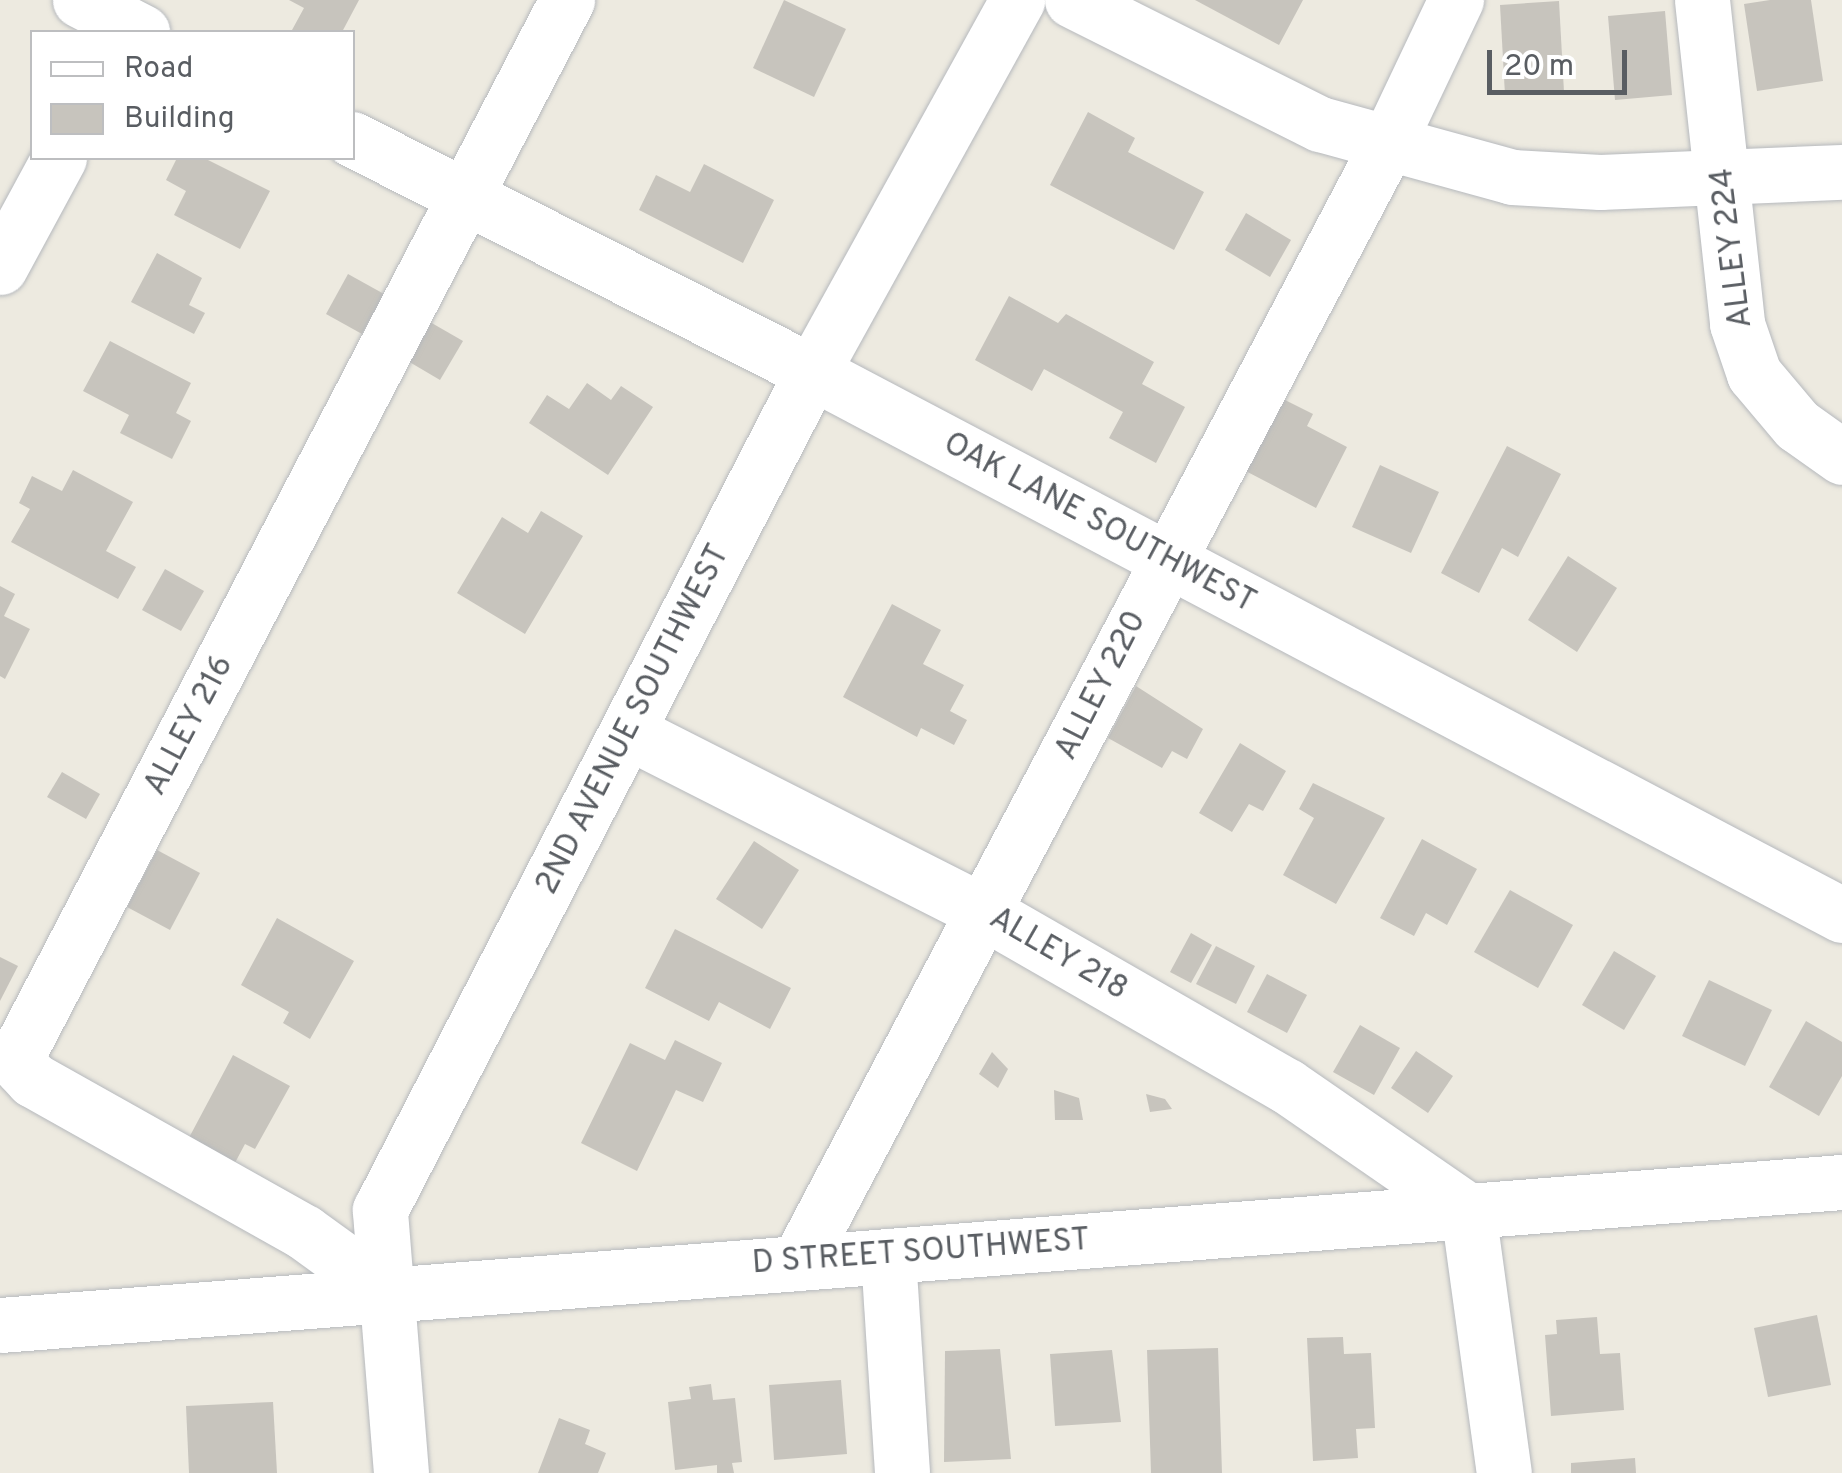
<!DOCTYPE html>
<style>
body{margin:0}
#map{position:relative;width:1842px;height:1473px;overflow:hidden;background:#edeae0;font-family:Overpass,sans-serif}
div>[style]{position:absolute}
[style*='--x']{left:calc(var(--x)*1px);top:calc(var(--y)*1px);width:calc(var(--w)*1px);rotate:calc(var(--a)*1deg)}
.building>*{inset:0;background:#c7c4bd}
.roads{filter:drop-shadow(0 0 2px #b6b9bd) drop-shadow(0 0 2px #b6b9bd)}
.minor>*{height:55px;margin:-27.5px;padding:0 27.5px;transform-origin:27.5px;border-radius:27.5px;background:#fff}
span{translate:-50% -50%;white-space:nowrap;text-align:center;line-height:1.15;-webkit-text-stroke:8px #fff;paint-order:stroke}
.street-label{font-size:32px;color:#595d62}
.legend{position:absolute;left:30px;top:30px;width:325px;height:130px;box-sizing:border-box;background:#fff;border:2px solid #bdbec0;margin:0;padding:12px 18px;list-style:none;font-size:30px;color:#595d62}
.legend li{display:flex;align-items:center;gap:20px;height:50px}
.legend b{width:50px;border:2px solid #bdbec0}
.scale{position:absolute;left:1487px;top:50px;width:140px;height:45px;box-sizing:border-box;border:5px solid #595d62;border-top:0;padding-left:12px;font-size:30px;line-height:35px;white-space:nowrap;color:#595d62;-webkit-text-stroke:8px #fff;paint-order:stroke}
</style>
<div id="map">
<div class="building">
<div style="clip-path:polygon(289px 0,359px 0,342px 32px,292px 30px,304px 8px)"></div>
<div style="clip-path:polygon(784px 0,846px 29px,814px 97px,753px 68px)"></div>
<div style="clip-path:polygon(1195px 0,1303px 0,1279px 45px)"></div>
<div style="clip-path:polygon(1770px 0,1811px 0,1823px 81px,1757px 91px,1744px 4px)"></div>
<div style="clip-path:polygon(1559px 1px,1564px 92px,1505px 95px,1500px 5px)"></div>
<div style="clip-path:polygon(1665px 11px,1672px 95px,1615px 100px,1608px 16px)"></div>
<div style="clip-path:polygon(1088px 112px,1135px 138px,1128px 152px,1204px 192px,1174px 250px,1050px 185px)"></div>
<div style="clip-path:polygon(177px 158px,204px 158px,270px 191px,240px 249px,174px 215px,186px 191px,166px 180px)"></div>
<div style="clip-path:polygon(704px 164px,774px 200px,743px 263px,639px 210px,656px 175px,690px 192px)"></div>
<div style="clip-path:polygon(1246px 213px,1291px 240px,1270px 277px,1225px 250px)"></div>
<div style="clip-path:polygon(157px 253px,202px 278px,189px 305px,205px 313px,194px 334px,131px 302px)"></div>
<div style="clip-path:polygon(348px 274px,384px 294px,362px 334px,326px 314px)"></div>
<div style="clip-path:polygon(1009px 296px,1058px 323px,1066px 314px,1154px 362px,1142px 384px,1185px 407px,1156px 463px,1109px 438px,1123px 412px,1044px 369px,1032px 391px,975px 360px)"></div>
<div style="clip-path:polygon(423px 318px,463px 341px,440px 380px,401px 357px)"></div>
<div style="clip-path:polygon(110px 341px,191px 383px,176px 413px,191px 421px,172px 459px,120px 433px,129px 415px,83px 391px)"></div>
<div style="clip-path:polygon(587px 383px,611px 400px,621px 386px,653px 407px,608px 475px,529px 423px,547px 395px,569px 409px)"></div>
<div style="clip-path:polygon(1275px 395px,1313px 414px,1307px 426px,1347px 447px,1316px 508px,1238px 467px)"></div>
<div style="clip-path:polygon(1507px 446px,1561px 474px,1518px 557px,1502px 548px,1479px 593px,1441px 573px)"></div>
<div style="clip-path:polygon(1380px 465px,1439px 492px,1411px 553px,1352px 527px)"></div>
<div style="clip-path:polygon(73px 470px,133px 502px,106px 551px,136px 567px,118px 599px,11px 542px,30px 509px,19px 503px,32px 476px,62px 491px)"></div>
<div style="clip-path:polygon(541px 511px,583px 536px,525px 634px,457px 593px,502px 517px,528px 533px)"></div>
<div style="clip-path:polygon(1568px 556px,1617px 588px,1577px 652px,1528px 620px)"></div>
<div style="clip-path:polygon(165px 569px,204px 591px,181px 631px,142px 610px)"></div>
<div style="clip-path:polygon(0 586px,15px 594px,4px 616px,30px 629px,5px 679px,0 676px)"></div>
<div style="clip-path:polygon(892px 604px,941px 630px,923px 664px,964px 685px,950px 711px,967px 720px,954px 745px,921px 728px,917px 737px,843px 697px)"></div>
<div style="clip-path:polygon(1136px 686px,1203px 729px,1187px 759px,1172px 751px,1162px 768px,1108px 738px)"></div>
<div style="clip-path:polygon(1240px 743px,1286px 771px,1263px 811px,1249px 804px,1232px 832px,1199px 813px)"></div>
<div style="clip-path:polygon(62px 772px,100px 794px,86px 819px,47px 797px)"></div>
<div style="clip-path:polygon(1313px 783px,1385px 818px,1336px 904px,1283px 875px,1314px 818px,1299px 809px)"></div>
<div style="clip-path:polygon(1422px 839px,1477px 869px,1447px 925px,1426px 913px,1414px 936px,1380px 918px)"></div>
<div style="clip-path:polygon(754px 841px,799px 870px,762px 929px,716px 899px)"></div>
<div style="clip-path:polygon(157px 850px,200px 873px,170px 930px,127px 907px)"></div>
<div style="clip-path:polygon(1510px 890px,1573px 925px,1538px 988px,1474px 952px)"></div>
<div style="clip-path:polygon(277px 918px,354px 961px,310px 1039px,283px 1023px,289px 1012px,241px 985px)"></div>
<div style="clip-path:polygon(675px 929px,791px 988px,770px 1029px,719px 1002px,709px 1021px,645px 988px)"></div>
<div style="clip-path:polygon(1191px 933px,1212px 945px,1191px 983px,1170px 972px)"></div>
<div style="clip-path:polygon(1216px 946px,1255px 966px,1236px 1004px,1196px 984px)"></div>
<div style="clip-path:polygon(1614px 951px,1656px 976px,1624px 1030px,1582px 1005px)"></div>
<div style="clip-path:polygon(0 957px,18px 966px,0 1001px)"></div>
<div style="clip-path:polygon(1267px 974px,1307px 995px,1287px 1033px,1247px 1012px)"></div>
<div style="clip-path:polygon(1709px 980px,1772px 1010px,1745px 1066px,1682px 1036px)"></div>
<div style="clip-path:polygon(1806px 1021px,1842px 1042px,1842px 1076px,1819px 1116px,1769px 1087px)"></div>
<div style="clip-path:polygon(1360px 1025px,1400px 1048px,1374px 1095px,1333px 1072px)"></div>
<div style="clip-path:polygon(675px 1040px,722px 1063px,703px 1102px,676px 1090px,637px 1171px,581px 1143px,630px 1043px,665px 1060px)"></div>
<div style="clip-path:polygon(1416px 1051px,1453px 1076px,1428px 1113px,1391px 1088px)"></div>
<div style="clip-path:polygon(992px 1052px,1008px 1069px,998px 1088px,979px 1074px)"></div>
<div style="clip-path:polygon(233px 1055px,290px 1086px,255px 1149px,245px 1144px,229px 1174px,183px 1149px)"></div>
<div style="clip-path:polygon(1054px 1090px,1079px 1098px,1083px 1120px,1055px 1120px)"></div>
<div style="clip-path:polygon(1146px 1094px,1165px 1099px,1172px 1109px,1150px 1112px)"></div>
<div style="clip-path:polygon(1817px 1315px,1831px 1385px,1768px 1397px,1754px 1328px)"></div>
<div style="clip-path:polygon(1597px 1317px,1600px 1354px,1620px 1353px,1624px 1410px,1551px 1416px,1545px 1335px,1557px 1334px,1556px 1320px)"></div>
<div style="clip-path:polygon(1343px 1337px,1344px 1354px,1371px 1353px,1375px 1428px,1356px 1429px,1358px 1458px,1313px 1461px,1307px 1338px)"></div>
<div style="clip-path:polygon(1218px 1348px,1222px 1473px,1151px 1473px,1147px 1350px)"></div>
<div style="clip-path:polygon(1000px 1349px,1011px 1459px,944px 1462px,945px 1351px)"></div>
<div style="clip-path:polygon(1112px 1350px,1121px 1422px,1055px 1426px,1050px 1354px)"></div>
<div style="clip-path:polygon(841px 1380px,847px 1454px,774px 1460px,769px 1385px)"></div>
<div style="clip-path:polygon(711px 1384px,713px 1400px,735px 1398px,742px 1462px,732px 1463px,734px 1473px,717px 1473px,717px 1465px,675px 1470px,668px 1402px,691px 1399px,689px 1387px)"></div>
<div style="clip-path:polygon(273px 1402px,277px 1473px,189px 1473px,186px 1406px)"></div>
<div style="clip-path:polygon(559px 1418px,590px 1430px,585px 1444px,606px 1453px,598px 1473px,538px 1473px)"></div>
<div style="clip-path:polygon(1635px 1458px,1636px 1473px,1571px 1473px,1571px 1463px)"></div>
</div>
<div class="roads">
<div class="minor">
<div style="--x:80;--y:0;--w:70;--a:27.3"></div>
<div style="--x:1072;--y:0;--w:277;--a:26.6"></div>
<div style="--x:1320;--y:124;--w:199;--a:15.4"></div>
<div style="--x:1512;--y:177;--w:88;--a:3.3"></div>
<div style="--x:1600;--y:182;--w:242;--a:-2.4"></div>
<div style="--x:1702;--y:0;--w:326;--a:83.8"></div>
<div style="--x:1737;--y:324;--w:53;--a:71.2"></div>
<div style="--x:1754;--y:374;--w:67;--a:49.9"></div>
<div style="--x:1797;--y:425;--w:55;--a:35.4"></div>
<div style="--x:352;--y:139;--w:516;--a:26.86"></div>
<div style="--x:812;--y:372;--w:1164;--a:27.8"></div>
<div style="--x:0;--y:267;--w:124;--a:-61.6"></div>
<div style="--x:629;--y:732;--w:398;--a:26.9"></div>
<div style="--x:984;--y:912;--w:349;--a:29.9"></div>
<div style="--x:1287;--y:1086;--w:220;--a:34.6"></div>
<div style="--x:1468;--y:1211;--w:264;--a:82.2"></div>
<div style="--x:888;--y:1256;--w:217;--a:86.3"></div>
<div style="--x:798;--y:1263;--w:1264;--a:-62.22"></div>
<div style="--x:1387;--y:145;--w:161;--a:-64.6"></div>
<div style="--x:391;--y:1295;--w:107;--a:-144.1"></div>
<div style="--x:304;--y:1232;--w:311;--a:-150.7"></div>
<div style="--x:33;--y:1080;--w:18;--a:-133"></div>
<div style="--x:21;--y:1067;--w:17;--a:-93"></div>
<div style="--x:20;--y:1050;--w:1184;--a:-62.48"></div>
<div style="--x:0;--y:1325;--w:1848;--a:-4.44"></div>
<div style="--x:401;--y:1473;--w:264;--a:-94.6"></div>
<div style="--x:380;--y:1210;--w:943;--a:-62.73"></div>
<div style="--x:812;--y:372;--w:425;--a:-61.1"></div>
</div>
</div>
<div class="street-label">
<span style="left:1733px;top:248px;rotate:-97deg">ALLEY 224</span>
<span style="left:1099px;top:524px;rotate:28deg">OAK LANE SOUTHWEST</span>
<span style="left:1102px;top:686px;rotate:-63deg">ALLEY 220</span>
<span style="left:634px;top:720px;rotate:-63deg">2ND AVENUE SOUTHWEST</span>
<span style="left:190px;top:726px;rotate:-62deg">ALLEY 216</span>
<span style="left:1058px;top:955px;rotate:30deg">ALLEY 218</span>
<span style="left:921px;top:1253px;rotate:-4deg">D STREET SOUTHWEST</span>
</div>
<ul class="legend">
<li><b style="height:12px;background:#fff"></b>Road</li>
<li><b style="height:28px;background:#c7c4bd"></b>Building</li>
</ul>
<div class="scale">20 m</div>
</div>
